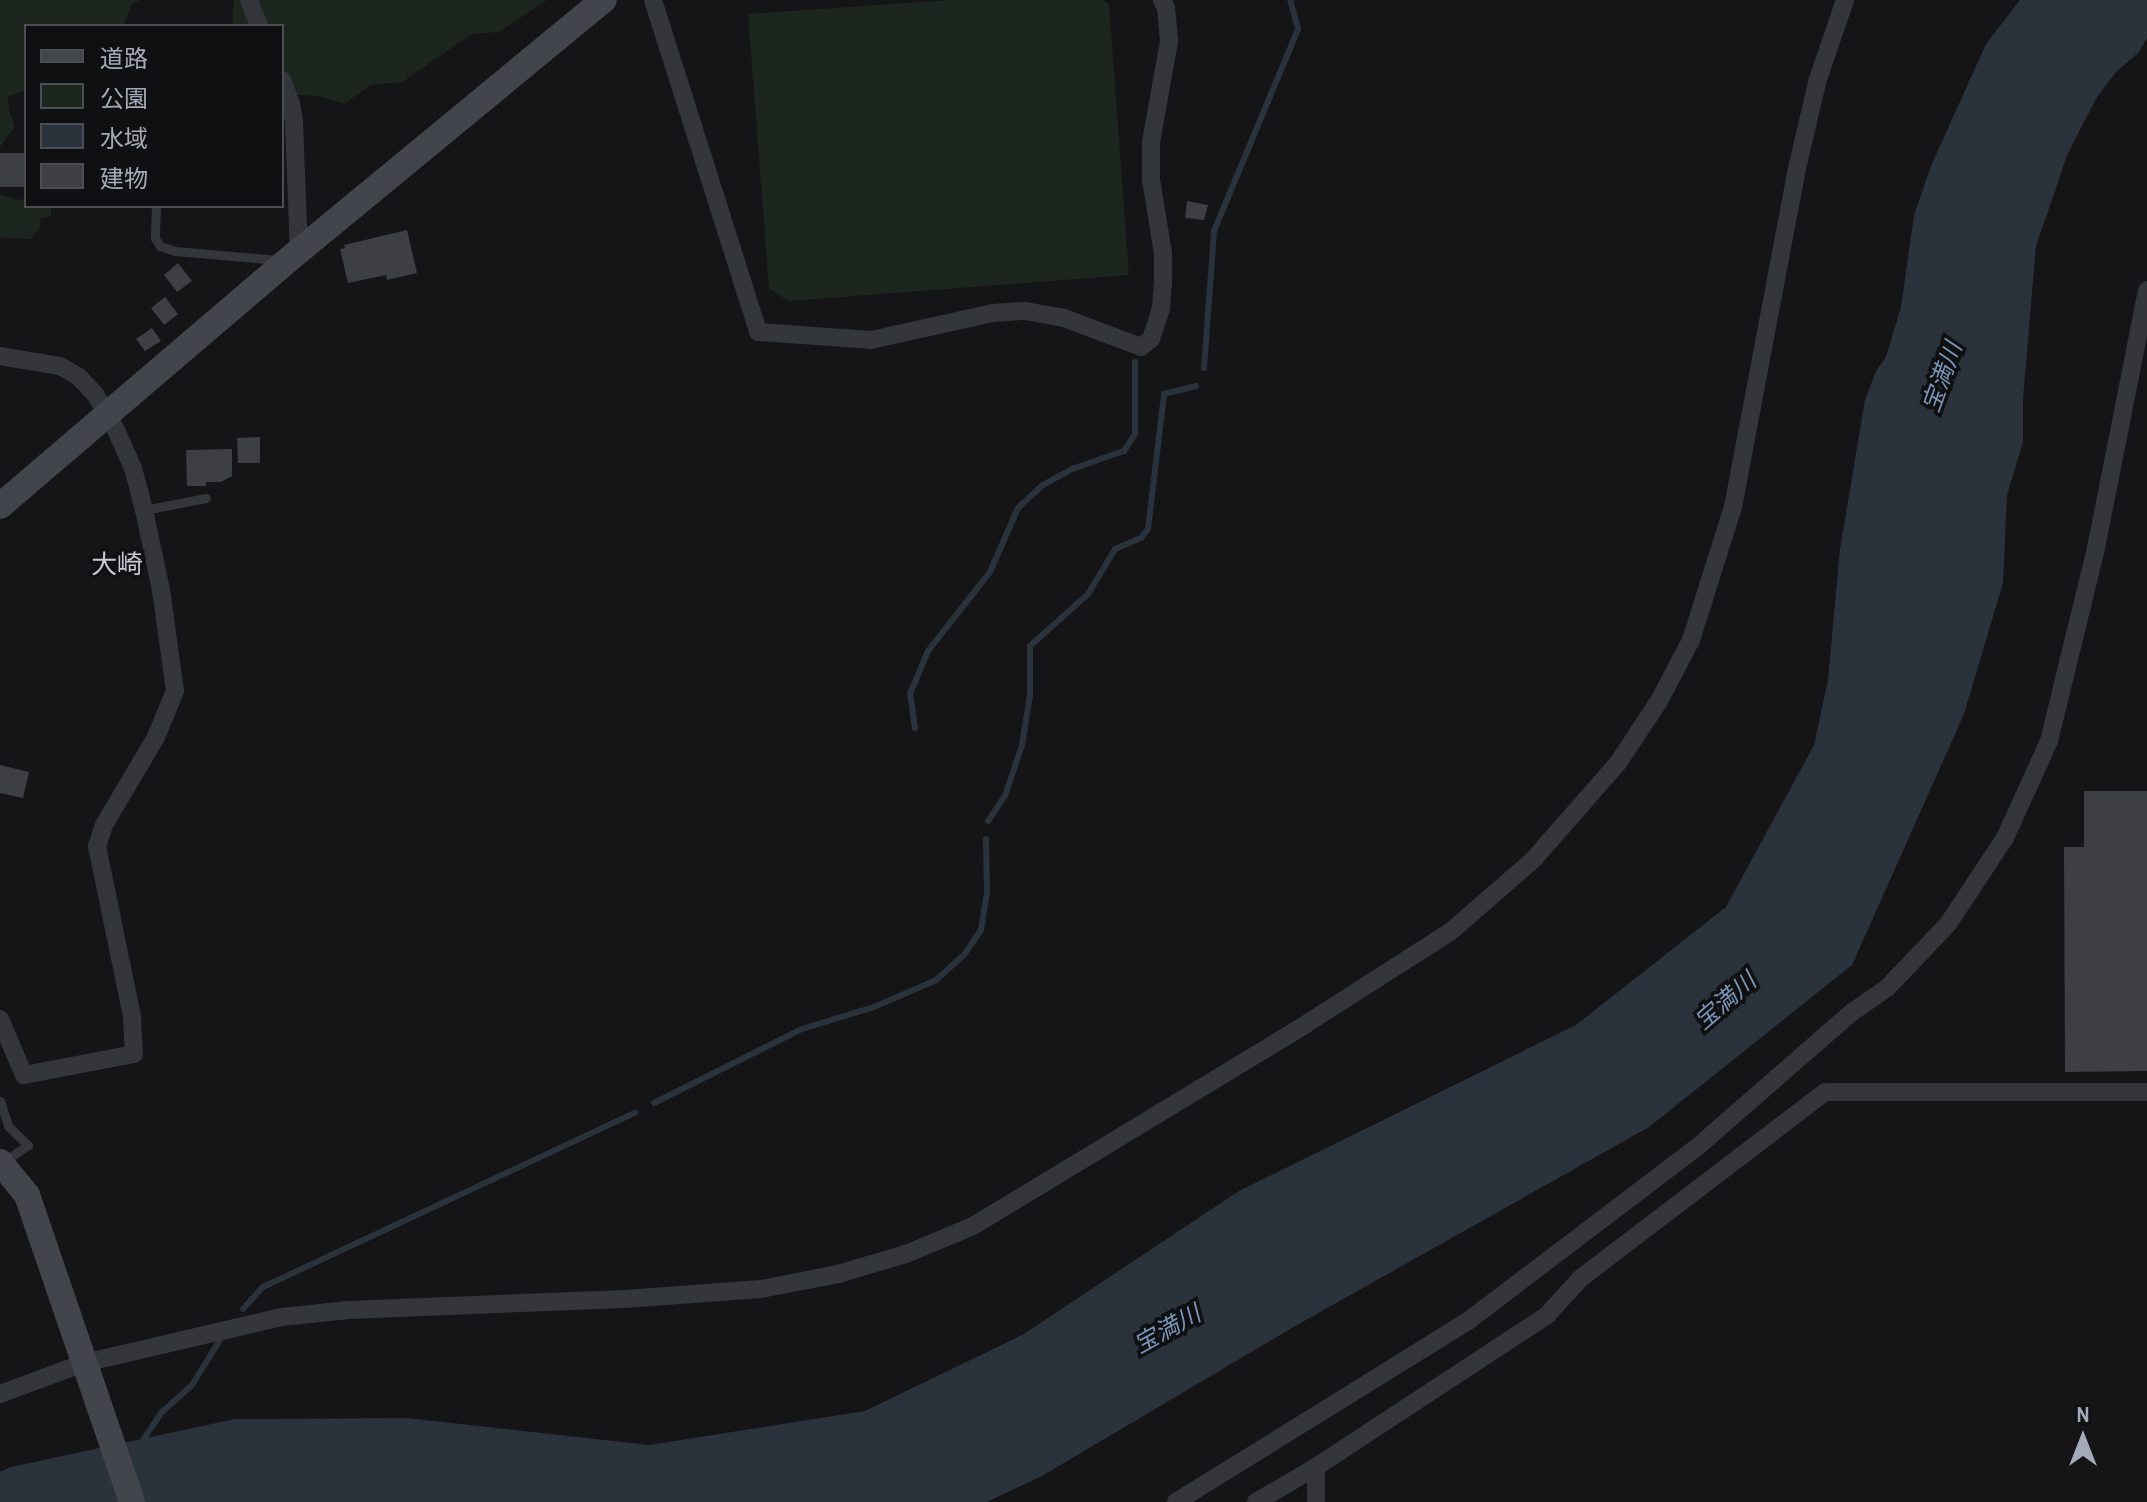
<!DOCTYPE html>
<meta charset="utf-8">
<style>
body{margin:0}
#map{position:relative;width:2147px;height:1502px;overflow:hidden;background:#151517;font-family:"Archivo Narrow","Noto Sans JP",sans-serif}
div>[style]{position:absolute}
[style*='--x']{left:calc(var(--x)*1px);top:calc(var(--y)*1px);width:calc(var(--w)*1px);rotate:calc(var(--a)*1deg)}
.green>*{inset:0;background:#1c251e}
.water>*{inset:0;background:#2a323c}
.stream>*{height:6px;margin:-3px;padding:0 3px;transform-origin:3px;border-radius:3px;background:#2a323c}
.building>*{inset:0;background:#3e3f44}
.lane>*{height:9px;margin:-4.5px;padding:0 4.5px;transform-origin:4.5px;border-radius:4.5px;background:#35363c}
.street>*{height:18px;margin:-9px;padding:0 9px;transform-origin:9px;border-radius:9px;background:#35363c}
.secondary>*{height:26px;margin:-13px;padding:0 13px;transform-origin:13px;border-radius:13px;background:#43454c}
span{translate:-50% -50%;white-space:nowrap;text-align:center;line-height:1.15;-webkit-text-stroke:7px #101012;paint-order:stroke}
.water-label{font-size:24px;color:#7995b7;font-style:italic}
.quarter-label{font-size:26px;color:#c7c9d4}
.legend{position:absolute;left:24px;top:24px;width:260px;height:184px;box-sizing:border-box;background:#101012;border:2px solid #4c4e54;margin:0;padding:10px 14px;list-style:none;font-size:24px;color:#a5aab8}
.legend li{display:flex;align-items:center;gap:16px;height:40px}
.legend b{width:40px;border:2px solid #4c4e54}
.north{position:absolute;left:2043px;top:1398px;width:80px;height:80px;-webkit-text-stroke:6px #101012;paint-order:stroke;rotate:0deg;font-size:22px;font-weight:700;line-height:32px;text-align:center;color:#a5aab8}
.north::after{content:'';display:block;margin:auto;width:28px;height:36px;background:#a5aab8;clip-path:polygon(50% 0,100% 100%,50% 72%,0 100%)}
</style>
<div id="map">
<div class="green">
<div style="clip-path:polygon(0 0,140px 0,132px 4px,123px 26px,26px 26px,26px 90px,8px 97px,9px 111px,15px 126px,0 147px)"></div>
<div style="clip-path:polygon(234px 0,547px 0,499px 32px,472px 34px,402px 82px,371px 85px,344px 104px,319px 96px,282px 94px,282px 26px,232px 26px)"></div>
<div style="clip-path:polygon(950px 0,1103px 0,1109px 4px,1129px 275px,789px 301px,769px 289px,748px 14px)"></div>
<div style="clip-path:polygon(0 195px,26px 201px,26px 206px,51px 206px,51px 216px,40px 219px,41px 226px,31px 239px,0 238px)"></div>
</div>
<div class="water">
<div style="clip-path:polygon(2020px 0,2147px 0,2147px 38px,2139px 52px,2117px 71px,2097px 97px,2068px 153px,2036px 246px,2023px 398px,2023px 442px,2007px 495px,2003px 583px,1964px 714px,1852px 965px,1649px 1127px,1297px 1325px,1042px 1476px,987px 1502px,0 1502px,0 1472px,11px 1467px,235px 1419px,407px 1418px,649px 1445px,865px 1411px,1024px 1334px,1239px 1191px,1576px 1025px,1726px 907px,1814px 745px,1828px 680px,1840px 549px,1865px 400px,1876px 371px,1886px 357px,1901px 307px,1914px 215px,1931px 166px,1986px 44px)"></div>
</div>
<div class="stream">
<div style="--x:1204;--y:368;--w:137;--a:-85.8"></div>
<div style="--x:1214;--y:231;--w:219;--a:-67.4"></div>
<div style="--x:1298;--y:29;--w:30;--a:-105"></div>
<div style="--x:915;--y:728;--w:34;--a:-98"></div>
<div style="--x:910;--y:694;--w:47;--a:-67.3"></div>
<div style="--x:928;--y:651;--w:100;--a:-51.9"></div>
<div style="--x:990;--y:572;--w:70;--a:-66.4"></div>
<div style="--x:1018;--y:508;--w:34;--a:-43"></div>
<div style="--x:1043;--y:485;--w:33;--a:-29"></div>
<div style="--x:1072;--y:469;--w:55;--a:-19.1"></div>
<div style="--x:1124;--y:451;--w:20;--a:-57"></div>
<div style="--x:1135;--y:434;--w:72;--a:-90"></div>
<div style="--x:988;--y:821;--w:30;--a:-56"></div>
<div style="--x:1005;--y:796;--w:54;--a:-71.6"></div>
<div style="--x:1022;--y:745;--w:51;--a:-80.9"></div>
<div style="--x:1030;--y:695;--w:49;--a:-90"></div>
<div style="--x:1030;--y:646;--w:78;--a:-41.9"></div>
<div style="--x:1088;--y:594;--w:52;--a:-59"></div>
<div style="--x:1115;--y:549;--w:28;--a:-23"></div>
<div style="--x:1141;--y:538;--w:11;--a:-52"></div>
<div style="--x:1148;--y:529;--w:136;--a:-83.2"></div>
<div style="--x:1164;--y:394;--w:33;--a:-14"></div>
<div style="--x:654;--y:1103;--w:165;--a:-26.6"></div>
<div style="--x:802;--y:1029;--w:75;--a:-17"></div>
<div style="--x:874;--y:1007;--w:68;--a:-23.5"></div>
<div style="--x:936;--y:980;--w:38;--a:-42"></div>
<div style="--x:964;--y:955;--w:30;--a:-56"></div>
<div style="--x:981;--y:930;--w:37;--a:-81"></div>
<div style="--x:987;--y:893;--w:54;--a:-91.1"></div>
<div style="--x:243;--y:1309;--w:30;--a:-48"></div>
<div style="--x:263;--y:1287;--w:411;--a:-25.1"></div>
<div style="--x:141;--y:1443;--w:37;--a:-56"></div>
<div style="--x:162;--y:1412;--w:40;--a:-42"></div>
<div style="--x:192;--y:1385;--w:59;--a:-58.2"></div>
</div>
<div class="building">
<div style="clip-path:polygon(0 153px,26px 153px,26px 187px,0 187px)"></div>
<div style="clip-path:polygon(1187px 201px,1208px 205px,1204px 220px,1185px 218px)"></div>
<div style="clip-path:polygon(407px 230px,417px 273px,387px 280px,386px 275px,348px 283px,340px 249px,345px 248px,344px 245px)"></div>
<div style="clip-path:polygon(178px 263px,192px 281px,177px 292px,164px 275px)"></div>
<div style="clip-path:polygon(165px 297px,178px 314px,164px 325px,151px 308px)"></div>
<div style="clip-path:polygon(152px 328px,161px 341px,145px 351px,136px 339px)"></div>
<div style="clip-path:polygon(260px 437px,260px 463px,238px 463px,237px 438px)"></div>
<div style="clip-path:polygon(232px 449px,232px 476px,221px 482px,206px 482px,206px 486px,187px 486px,186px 450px)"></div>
<div style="clip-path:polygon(0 765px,29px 772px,23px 798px,0 793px)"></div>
<div style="clip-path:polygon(2084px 791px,2147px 791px,2147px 1071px,2065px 1072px,2064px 847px,2084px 847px)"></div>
</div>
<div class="lane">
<div style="--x:156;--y:206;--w:32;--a:92"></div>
<div style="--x:155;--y:238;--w:9;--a:58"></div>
<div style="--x:160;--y:246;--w:16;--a:18"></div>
<div style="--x:175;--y:251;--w:103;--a:5"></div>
<div style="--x:144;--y:510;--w:63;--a:-11"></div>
<div style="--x:0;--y:1101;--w:26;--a:72"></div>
<div style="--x:8;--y:1126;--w:28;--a:44"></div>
<div style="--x:28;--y:1145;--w:29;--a:146"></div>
</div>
<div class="street">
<div style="--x:249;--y:0;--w:28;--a:69"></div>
<div style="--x:653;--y:0;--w:348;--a:72.4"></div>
<div style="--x:758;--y:332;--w:113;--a:4"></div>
<div style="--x:871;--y:340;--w:125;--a:-12.5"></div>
<div style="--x:993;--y:313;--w:32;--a:-4"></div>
<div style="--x:1025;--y:311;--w:40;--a:10"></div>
<div style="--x:1064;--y:318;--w:82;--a:20.6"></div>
<div style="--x:1141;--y:347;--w:13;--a:-39"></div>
<div style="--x:1151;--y:339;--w:32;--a:-72"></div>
<div style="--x:1161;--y:309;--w:26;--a:-86"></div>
<div style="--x:1163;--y:283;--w:30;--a:-90"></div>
<div style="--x:1163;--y:253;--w:74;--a:-99.3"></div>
<div style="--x:1151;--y:180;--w:38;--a:-90"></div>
<div style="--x:1151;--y:142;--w:103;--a:-79.9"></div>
<div style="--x:1169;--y:41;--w:33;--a:-95"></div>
<div style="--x:1166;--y:8;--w:9;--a:-117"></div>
<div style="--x:282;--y:80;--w:25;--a:69"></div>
<div style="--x:291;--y:103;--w:19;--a:81"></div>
<div style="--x:294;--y:122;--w:129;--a:87.8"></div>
<div style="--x:0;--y:356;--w:61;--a:9.5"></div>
<div style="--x:60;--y:366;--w:22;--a:30"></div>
<div style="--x:79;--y:377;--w:23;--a:47"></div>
<div style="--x:95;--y:394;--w:42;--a:59.7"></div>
<div style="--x:116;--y:430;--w:42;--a:65.9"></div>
<div style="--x:133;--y:468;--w:43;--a:75.3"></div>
<div style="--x:144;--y:510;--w:82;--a:78"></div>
<div style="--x:161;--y:590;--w:102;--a:82.1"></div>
<div style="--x:175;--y:691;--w:50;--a:112.4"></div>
<div style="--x:156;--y:737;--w:102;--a:120.6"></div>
<div style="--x:104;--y:825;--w:22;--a:108"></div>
<div style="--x:97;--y:846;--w:175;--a:78.4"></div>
<div style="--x:132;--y:1017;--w:37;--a:87"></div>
<div style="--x:134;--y:1054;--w:112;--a:169.2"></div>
<div style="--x:24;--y:1075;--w:61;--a:-113.2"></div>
<div style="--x:0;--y:1394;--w:90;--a:-20.3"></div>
<div style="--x:84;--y:1363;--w:203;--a:-13.1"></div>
<div style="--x:282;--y:1317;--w:67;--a:-6"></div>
<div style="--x:349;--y:1310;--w:276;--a:-2.3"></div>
<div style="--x:625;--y:1299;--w:136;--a:-4.2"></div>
<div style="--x:761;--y:1289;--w:78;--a:-11"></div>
<div style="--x:838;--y:1274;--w:71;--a:-16.4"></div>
<div style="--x:906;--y:1254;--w:73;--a:-22.7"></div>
<div style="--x:973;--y:1226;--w:389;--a:-31.2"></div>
<div style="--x:1306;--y:1024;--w:171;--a:-32.6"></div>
<div style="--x:1450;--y:932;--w:110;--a:-40.9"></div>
<div style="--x:1533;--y:860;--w:129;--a:-48.8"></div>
<div style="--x:1618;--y:763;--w:74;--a:-56.5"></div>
<div style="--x:1659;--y:701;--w:69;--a:-62.3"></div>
<div style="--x:1691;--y:640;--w:139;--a:-72.5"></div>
<div style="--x:1733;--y:507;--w:349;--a:-79.3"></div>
<div style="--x:1798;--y:164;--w:87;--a:-76.8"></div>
<div style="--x:1818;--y:79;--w:83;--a:-71.1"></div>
<div style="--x:1176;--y:1502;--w:344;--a:-31.8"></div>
<div style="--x:1468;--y:1321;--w:285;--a:-37.2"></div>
<div style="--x:1695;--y:1149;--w:207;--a:-41.1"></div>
<div style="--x:1851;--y:1013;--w:44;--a:-34.8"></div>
<div style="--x:1887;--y:988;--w:88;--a:-46.4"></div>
<div style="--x:1948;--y:924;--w:103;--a:-56.5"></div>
<div style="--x:2005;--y:838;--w:107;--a:-65.6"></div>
<div style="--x:2049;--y:741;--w:194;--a:-76.3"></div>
<div style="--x:2095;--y:553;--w:268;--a:-78.8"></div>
<div style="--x:1256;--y:1502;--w:69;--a:-30.3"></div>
<div style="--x:1316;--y:1467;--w:277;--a:-33.3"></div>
<div style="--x:1547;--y:1315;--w:50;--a:-47.4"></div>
<div style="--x:1581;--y:1278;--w:307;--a:-37.3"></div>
<div style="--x:1825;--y:1092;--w:322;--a:0"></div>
<div style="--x:1316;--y:1502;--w:35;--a:-90"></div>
</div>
<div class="secondary">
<div style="--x:0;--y:506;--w:393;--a:-40.5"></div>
<div style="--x:299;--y:251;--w:395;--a:-39.5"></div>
<div style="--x:0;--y:1162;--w:43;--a:50.7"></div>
<div style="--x:27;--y:1195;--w:324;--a:71.1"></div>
</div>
<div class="water-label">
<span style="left:1942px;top:377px;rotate:-70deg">宝満川</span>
<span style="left:1725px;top:1001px;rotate:-41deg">宝満川</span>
<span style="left:1167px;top:1329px;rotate:-29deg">宝満川</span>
</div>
<div class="quarter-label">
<span style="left:117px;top:564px">大崎</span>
</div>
<ul class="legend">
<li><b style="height:10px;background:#43454c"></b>道路</li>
<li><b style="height:22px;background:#1c251e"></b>公園</li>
<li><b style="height:22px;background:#2a323c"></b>水域</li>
<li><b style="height:22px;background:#3e3f44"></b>建物</li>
</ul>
<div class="north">N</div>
</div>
